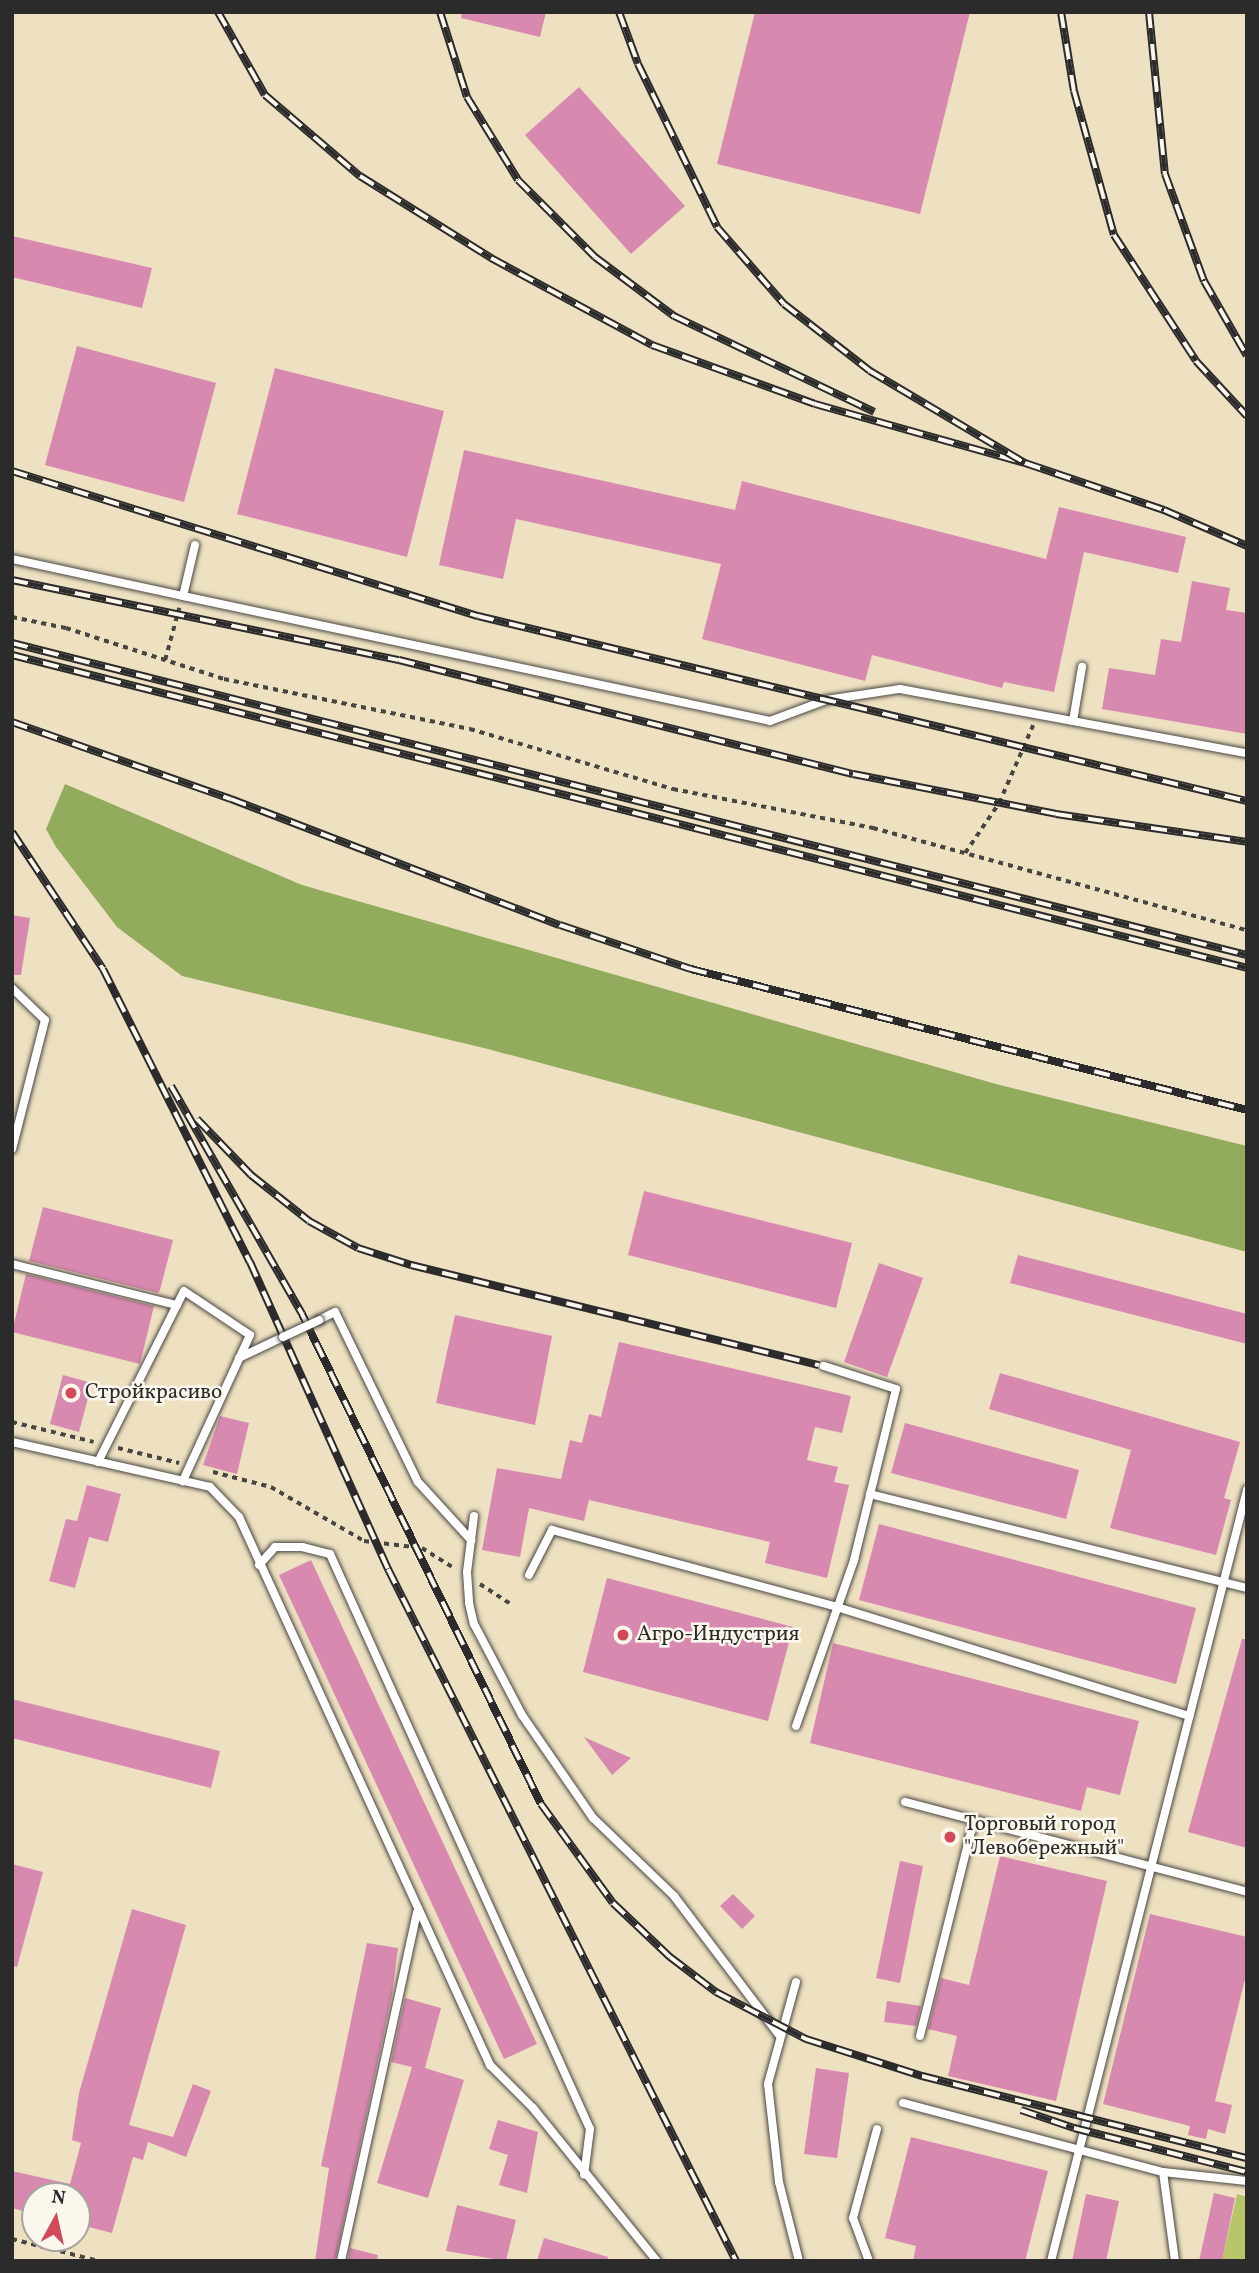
<!DOCTYPE html>
<meta charset="utf-8">
<style>
body{margin:0}
#map{position:relative;width:1259px;height:2273px;overflow:hidden;background:#eee1c1;font-family:Vollkorn,serif}
div>[style]{position:absolute}
[style*='--x']{left:calc(var(--x)*1px);top:calc(var(--y)*1px);width:calc(var(--w)*1px);rotate:calc(var(--a)*1deg)}
.green>*{inset:0;background:#b8c669}
.forest>*{inset:0;background:#92ab5d}
.building>*{inset:0;background:#d889b0}
.path>*{height:3.5px;margin-top:-1.75px;transform-origin:0;background:repeating-linear-gradient(90deg,#484642 0 5px,transparent 0 10px)}
.roads{filter:drop-shadow(0 0 2px #484642) drop-shadow(0 0 2px #484642)}
.service>*{height:8px;margin:-4px;padding:0 4px;transform-origin:4px;border-radius:4px;background:#fff}
.rail>*{height:8px;margin-top:-4px;transform-origin:0;background:repeating-linear-gradient(90deg,#fbf7ec 0 16px,#2b2b2b 0 32px);box-sizing:border-box;border-block:2px solid #2b2b2b}
.bridges{filter:drop-shadow(0 0 2px #484642) drop-shadow(0 0 2px #484642)}
.service-bridge>*{height:8px;margin:-4px;padding:0 4px;transform-origin:4px;border-radius:4px;background:#fff}
.dots>*{width:19px;height:19px;translate:-50% -50%;box-sizing:border-box;border:4px solid #fbf7ec;border-radius:50%}
span{translate:-50% -50%;white-space:nowrap;text-align:center;line-height:1.15;-webkit-text-stroke:5px #fbf7ec;paint-order:stroke}
.poi-label{font-size:21px;color:#2b2b2b}
.left{translate:0 -50%;text-align:left}
.frame{position:absolute;inset:0;border:14px solid #2b2b2b;pointer-events:none}
.north{position:absolute;left:21px;top:2182px;width:70px;height:70px;box-sizing:border-box;background:#fbf7ec;border:2px solid #a8a59f;border-radius:50%;rotate:8deg;font-size:19px;font-weight:700;line-height:28px;text-align:center;color:#2b2b2b}
.north::after{content:'';display:block;margin:auto;width:24px;height:32px;background:#d1495b;clip-path:polygon(50% 0,100% 100%,50% 72%,0 100%)}
</style>
<div id="map">
<div class="green">
<div style="clip-path:polygon(1237px 2194px,1247px 2197px,1247px 2261px,1222px 2261px)"></div>
</div>
<div class="forest">
<div style="clip-path:polygon(65px 784px,302px 885px,996px 1084px,1247px 1146px,1247px 1252px,488px 1049px,182px 976px,117px 927px,56px 847px,46px 829px)"></div>
</div>
<div class="building">
<div style="clip-path:polygon(462px 12px,546px 12px,540px 37px,461px 18px)"></div>
<div style="clip-path:polygon(755px 12px,970px 12px,920px 214px,717px 164px)"></div>
<div style="clip-path:polygon(579px 87px,685px 206px,631px 254px,525px 135px)"></div>
<div style="clip-path:polygon(12px 236px,152px 268px,142px 308px,12px 277px)"></div>
<div style="clip-path:polygon(77px 346px,216px 383px,184px 502px,45px 465px)"></div>
<div style="clip-path:polygon(275px 368px,444px 411px,407px 557px,237px 514px)"></div>
<div style="clip-path:polygon(464px 450px,735px 510px,742px 481px,1046px 559px,1059px 507px,1186px 537px,1178px 573px,1084px 552px,1054px 692px,1004px 682px,1002px 688px,872px 655px,865px 681px,702px 639px,721px 564px,516px 519px,503px 579px,439px 565px)"></div>
<div style="clip-path:polygon(1192px 581px,1230px 588px,1226px 610px,1247px 613px,1247px 734px,1102px 709px,1109px 668px,1155px 675px,1161px 639px,1181px 642px)"></div>
<div style="clip-path:polygon(12px 915px,30px 918px,21px 975px,12px 975px)"></div>
<div style="clip-path:polygon(644px 1191px,852px 1243px,836px 1308px,628px 1255px)"></div>
<div style="clip-path:polygon(43px 1207px,173px 1240px,160px 1290px,158px 1293px,29px 1261px)"></div>
<div style="clip-path:polygon(1018px 1255px,1247px 1314px,1247px 1344px,1010px 1283px)"></div>
<div style="clip-path:polygon(879px 1263px,923px 1278px,887px 1377px,844px 1362px)"></div>
<div style="clip-path:polygon(26px 1274px,154px 1306px,140px 1364px,12px 1332px)"></div>
<div style="clip-path:polygon(455px 1315px,552px 1336px,535px 1425px,436px 1403px)"></div>
<div style="clip-path:polygon(619px 1342px,851px 1396px,842px 1433px,815px 1427px,807px 1460px,838px 1467px,834px 1482px,849px 1485px,827px 1578px,765px 1563px,770px 1542px,589px 1500px,584px 1521px,529px 1508px,520px 1557px,482px 1550px,497px 1468px,561px 1479px,570px 1440px,582px 1443px,589px 1414px,601px 1417px)"></div>
<div style="clip-path:polygon(1000px 1373px,1240px 1442px,1224px 1498px,1231px 1500px,1216px 1555px,1110px 1528px,1131px 1450px,989px 1409px)"></div>
<div style="clip-path:polygon(63px 1375px,92px 1383px,79px 1432px,50px 1424px)"></div>
<div style="clip-path:polygon(220px 1416px,249px 1423px,237px 1474px,203px 1465px)"></div>
<div style="clip-path:polygon(905px 1423px,1079px 1470px,1066px 1519px,891px 1473px)"></div>
<div style="clip-path:polygon(87px 1485px,121px 1494px,108px 1542px,89px 1537px,75px 1588px,49px 1581px,66px 1519px,77px 1521px)"></div>
<div style="clip-path:polygon(879px 1524px,1196px 1608px,1176px 1684px,859px 1600px)"></div>
<div style="clip-path:polygon(311px 1560px,537px 2044px,504px 2059px,279px 1575px)"></div>
<div style="clip-path:polygon(607px 1578px,793px 1627px,768px 1721px,583px 1672px)"></div>
<div style="clip-path:polygon(1242px 1639px,1247px 1639px,1247px 1848px,1188px 1832px)"></div>
<div style="clip-path:polygon(833px 1643px,1139px 1721px,1120px 1795px,1087px 1787px,1081px 1811px,810px 1743px)"></div>
<div style="clip-path:polygon(12px 1699px,220px 1751px,211px 1788px,12px 1738px)"></div>
<div style="clip-path:polygon(584px 1737px,631px 1758px,612px 1775px)"></div>
<div style="clip-path:polygon(1000px 1856px,1107px 1881px,1056px 2101px,948px 2076px,957px 2036px,928px 2029px,941px 1978px,969px 1985px)"></div>
<div style="clip-path:polygon(900px 1861px,923px 1866px,900px 1983px,876px 1978px)"></div>
<div style="clip-path:polygon(12px 1864px,43px 1872px,17px 1967px,12px 1966px)"></div>
<div style="clip-path:polygon(733px 1894px,755px 1916px,742px 1929px,720px 1906px)"></div>
<div style="clip-path:polygon(132px 1909px,186px 1925px,129px 2125px,173px 2137px,193px 2084px,211px 2091px,186px 2157px,148px 2142px,143px 2160px,133px 2157px,112px 2233px,77px 2224px,77px 2196px,35px 2196px,35px 2214px,12px 2208px,12px 2171px,70px 2184px,81px 2143px,72px 2140px,79px 2093px)"></div>
<div style="clip-path:polygon(1150px 1914px,1247px 1937px,1247px 1971px,1215px 2101px,1232px 2105px,1225px 2134px,1208px 2129px,1206px 2139px,1188px 2135px,1190px 2126px,1103px 2104px)"></div>
<div style="clip-path:polygon(367px 1943px,398px 1948px,392px 1995px,335px 2261px,315px 2261px,329px 2168px,321px 2166px)"></div>
<div style="clip-path:polygon(405px 1998px,441px 2008px,425px 2068px,464px 2080px,428px 2198px,377px 2183px,412px 2067px,391px 2062px)"></div>
<div style="clip-path:polygon(887px 2001px,921px 2006px,916px 2026px,884px 2022px)"></div>
<div style="clip-path:polygon(816px 2068px,849px 2073px,837px 2158px,804px 2154px)"></div>
<div style="clip-path:polygon(498px 2120px,538px 2132px,527px 2193px,499px 2185px,508px 2155px,489px 2149px)"></div>
<div style="clip-path:polygon(911px 2137px,1048px 2171px,1025px 2261px,913px 2261px,916px 2246px,885px 2238px)"></div>
<div style="clip-path:polygon(1214px 2193px,1235px 2198px,1222px 2261px,1199px 2261px)"></div>
<div style="clip-path:polygon(1086px 2194px,1119px 2201px,1106px 2261px,1072px 2261px)"></div>
<div style="clip-path:polygon(457px 2205px,516px 2220px,506px 2261px,446px 2251px)"></div>
<div style="clip-path:polygon(544px 2238px,608px 2257px,607px 2261px,537px 2261px)"></div>
<div style="clip-path:polygon(350px 2248px,378px 2255px,377px 2261px,348px 2261px)"></div>
</div>
<div class="path">
<div style="--x:12;--y:617;--w:55;--a:11.5"></div>
<div style="--x:66;--y:628;--w:166;--a:17.9"></div>
<div style="--x:224;--y:679;--w:251;--a:11.5"></div>
<div style="--x:470;--y:729;--w:212;--a:16.5"></div>
<div style="--x:673;--y:789;--w:204;--a:11"></div>
<div style="--x:873;--y:828;--w:388;--a:15.3"></div>
<div style="--x:165;--y:660;--w:54;--a:-74.9"></div>
<div style="--x:965;--y:853;--w:60;--a:-55.8"></div>
<div style="--x:999;--y:803;--w:85;--a:-66.4"></div>
<div style="--x:12;--y:1422;--w:84;--a:13.7"></div>
<div style="--x:118;--y:1448;--w:63;--a:13.8"></div>
<div style="--x:213;--y:1472;--w:60;--a:14.5"></div>
<div style="--x:271;--y:1487;--w:108;--a:30.1"></div>
<div style="--x:364;--y:1541;--w:58;--a:6.9"></div>
<div style="--x:422;--y:1548;--w:40;--a:32"></div>
<div style="--x:480;--y:1584;--w:37;--a:33"></div>
<div style="--x:12;--y:2239;--w:90;--a:14.2"></div>
</div>
<div class="roads">
<div class="service">
<div style="--x:195;--y:545;--w:52;--a:103.2"></div>
<div style="--x:183;--y:596;--w:600;--a:12.02"></div>
<div style="--x:770;--y:721;--w:60;--a:-20.6"></div>
<div style="--x:826;--y:700;--w:75;--a:-8.5"></div>
<div style="--x:900;--y:689;--w:353;--a:10.5"></div>
<div style="--x:12;--y:559;--w:175;--a:12.2"></div>
<div style="--x:1073;--y:721;--w:55;--a:-80.5"></div>
<div style="--x:12;--y:988;--w:46;--a:44.1"></div>
<div style="--x:45;--y:1020;--w:133;--a:104.3"></div>
<div style="--x:12;--y:1264;--w:170;--a:14"></div>
<div style="--x:319;--y:1320;--w:18;--a:-27"></div>
<div style="--x:335;--y:1312;--w:189;--a:64"></div>
<div style="--x:418;--y:1482;--w:79;--a:47.6"></div>
<div style="--x:239;--y:1358;--w:49;--a:-25.5"></div>
<div style="--x:12;--y:1442;--w:203;--a:12.8"></div>
<div style="--x:210;--y:1487;--w:42;--a:46"></div>
<div style="--x:239;--y:1517;--w:603;--a:65.39"></div>
<div style="--x:490;--y:2065;--w:61;--a:45"></div>
<div style="--x:533;--y:2108;--w:197;--a:51"></div>
<div style="--x:98;--y:1462;--w:191;--a:-63.3"></div>
<div style="--x:184;--y:1291;--w:79;--a:33.7"></div>
<div style="--x:250;--y:1335;--w:161;--a:114.7"></div>
<div style="--x:870;--y:1494;--w:389;--a:14"></div>
<div style="--x:474;--y:1516;--w:56;--a:97.1"></div>
<div style="--x:467;--y:1572;--w:31;--a:86"></div>
<div style="--x:469;--y:1603;--w:22;--a:77"></div>
<div style="--x:474;--y:1624;--w:103;--a:62.2"></div>
<div style="--x:522;--y:1715;--w:125;--a:55.4"></div>
<div style="--x:593;--y:1818;--w:112;--a:43.9"></div>
<div style="--x:674;--y:1896;--w:174;--a:52.9"></div>
<div style="--x:259;--y:1565;--w:24;--a:-48"></div>
<div style="--x:275;--y:1547;--w:27;--a:0"></div>
<div style="--x:302;--y:1547;--w:29;--a:14"></div>
<div style="--x:330;--y:1554;--w:631;--a:65.67"></div>
<div style="--x:590;--y:2129;--w:46;--a:97.4"></div>
<div style="--x:529;--y:1575;--w:51;--a:-62.9"></div>
<div style="--x:552;--y:1530;--w:295;--a:15.1"></div>
<div style="--x:837;--y:1607;--w:369;--a:17.2"></div>
<div style="--x:796;--y:1726;--w:176;--a:-70.7"></div>
<div style="--x:854;--y:1560;--w:176;--a:-76.2"></div>
<div style="--x:896;--y:1389;--w:76;--a:-162.3"></div>
<div style="--x:905;--y:1802;--w:354;--a:14.7"></div>
<div style="--x:796;--y:1982;--w:106;--a:105.4"></div>
<div style="--x:768;--y:2084;--w:99;--a:83.6"></div>
<div style="--x:779;--y:2182;--w:81;--a:75.8"></div>
<div style="--x:920;--y:2036;--w:223;--a:-76"></div>
<div style="--x:903;--y:2103;--w:269;--a:14.9"></div>
<div style="--x:1163;--y:2172;--w:90;--a:82.3"></div>
<div style="--x:1163;--y:2172;--w:84;--a:6.1"></div>
<div style="--x:341;--y:2261;--w:357;--a:-77.7"></div>
<div style="--x:869;--y:2261;--w:46;--a:-110.4"></div>
<div style="--x:853;--y:2218;--w:92;--a:-74.9"></div>
<div style="--x:1051;--y:2261;--w:796;--a:-75.74"></div>
</div>
</div>
<div class="rail">
<div style="--x:218;--y:12;--w:95;--a:60.5"></div>
<div style="--x:265;--y:95;--w:125;--a:40.5"></div>
<div style="--x:360;--y:176;--w:155;--a:32"></div>
<div style="--x:491;--y:258;--w:183;--a:28.4"></div>
<div style="--x:652;--y:345;--w:173;--a:19.9"></div>
<div style="--x:815;--y:404;--w:218;--a:15.7"></div>
<div style="--x:440;--y:12;--w:89;--a:72.4"></div>
<div style="--x:467;--y:97;--w:97;--a:58.4"></div>
<div style="--x:518;--y:180;--w:109;--a:45"></div>
<div style="--x:595;--y:257;--w:99;--a:36.8"></div>
<div style="--x:674;--y:316;--w:222;--a:25.6"></div>
<div style="--x:619;--y:12;--w:55;--a:69.9"></div>
<div style="--x:638;--y:64;--w:181;--a:64.1"></div>
<div style="--x:717;--y:227;--w:102;--a:49"></div>
<div style="--x:784;--y:304;--w:109;--a:37.9"></div>
<div style="--x:870;--y:371;--w:180;--a:30.7"></div>
<div style="--x:1025;--y:463;--w:147;--a:18.7"></div>
<div style="--x:1164;--y:510;--w:90;--a:23.4"></div>
<div style="--x:1061;--y:12;--w:80;--a:80.7"></div>
<div style="--x:1074;--y:91;--w:149;--a:74.5"></div>
<div style="--x:1114;--y:235;--w:150;--a:56.9"></div>
<div style="--x:1196;--y:361;--w:75;--a:47.2"></div>
<div style="--x:1149;--y:12;--w:163;--a:84.4"></div>
<div style="--x:1165;--y:174;--w:114;--a:70"></div>
<div style="--x:1204;--y:281;--w:86;--a:60.2"></div>
<div style="--x:12;--y:471;--w:488;--a:17.3"></div>
<div style="--x:478;--y:616;--w:791;--a:13.53"></div>
<div style="--x:12;--y:580;--w:395;--a:11.7"></div>
<div style="--x:399;--y:660;--w:468;--a:14.1"></div>
<div style="--x:853;--y:774;--w:207;--a:11.1"></div>
<div style="--x:1056;--y:814;--w:193;--a:8.3"></div>
<div style="--x:12;--y:643;--w:1274;--a:14.18"></div>
<div style="--x:12;--y:655;--w:1274;--a:14.22"></div>
<div style="--x:12;--y:722;--w:232;--a:19.4"></div>
<div style="--x:231;--y:799;--w:352;--a:21"></div>
<div style="--x:560;--y:925;--w:138;--a:18.6"></div>
<div style="--x:691;--y:969;--w:574;--a:14.23"></div>
<div style="--x:12;--y:832;--w:164;--a:56.4"></div>
<div style="--x:103;--y:969;--w:328;--a:63.4"></div>
<div style="--x:250;--y:1262;--w:337;--a:65.8"></div>
<div style="--x:388;--y:1569;--w:775;--a:63.3"></div>
<div style="--x:171;--y:1086;--w:263;--a:60.1"></div>
<div style="--x:302;--y:1314;--w:545;--a:64"></div>
<div style="--x:541;--y:1804;--w:122;--a:54"></div>
<div style="--x:613;--y:1903;--w:79;--a:43.5"></div>
<div style="--x:670;--y:1957;--w:58;--a:37.3"></div>
<div style="--x:716;--y:1992;--w:102;--a:27.6"></div>
<div style="--x:806;--y:2039;--w:122;--a:17.7"></div>
<div style="--x:922;--y:2076;--w:335;--a:14.2"></div>
<div style="--x:197;--y:1119;--w:78;--a:46"></div>
<div style="--x:251;--y:1175;--w:74;--a:38.4"></div>
<div style="--x:309;--y:1221;--w:56;--a:28.9"></div>
<div style="--x:358;--y:1248;--w:56;--a:17.8"></div>
<div style="--x:411;--y:1265;--w:420;--a:13.8"></div>
<div style="--x:1021;--y:2110;--w:56;--a:18.8"></div>
<div style="--x:1074;--y:2128;--w:179;--a:14.3"></div>
</div>
<div class="bridges">
<div class="service-bridge">
<div style="--x:283;--y:1337;--w:40;--a:-25"></div>
</div>
</div>
<div class="dots">
<div style="left:71px;top:1393px;background:#d1495b"></div>
<div style="left:623px;top:1635px;background:#d1495b"></div>
<div style="left:950px;top:1837px;background:#d1495b"></div>
</div>
<div class="poi-label">
<span class="left" style="left:85px;top:1393px">Стройкрасиво</span>
<span class="left" style="left:637px;top:1635px">Агро-Индустрия</span>
<span class="left" style="left:964px;top:1837px">Торговый город<br>"Левобережный"</span>
</div>
<div class="frame"></div>
<div class="north">N</div>
</div>
